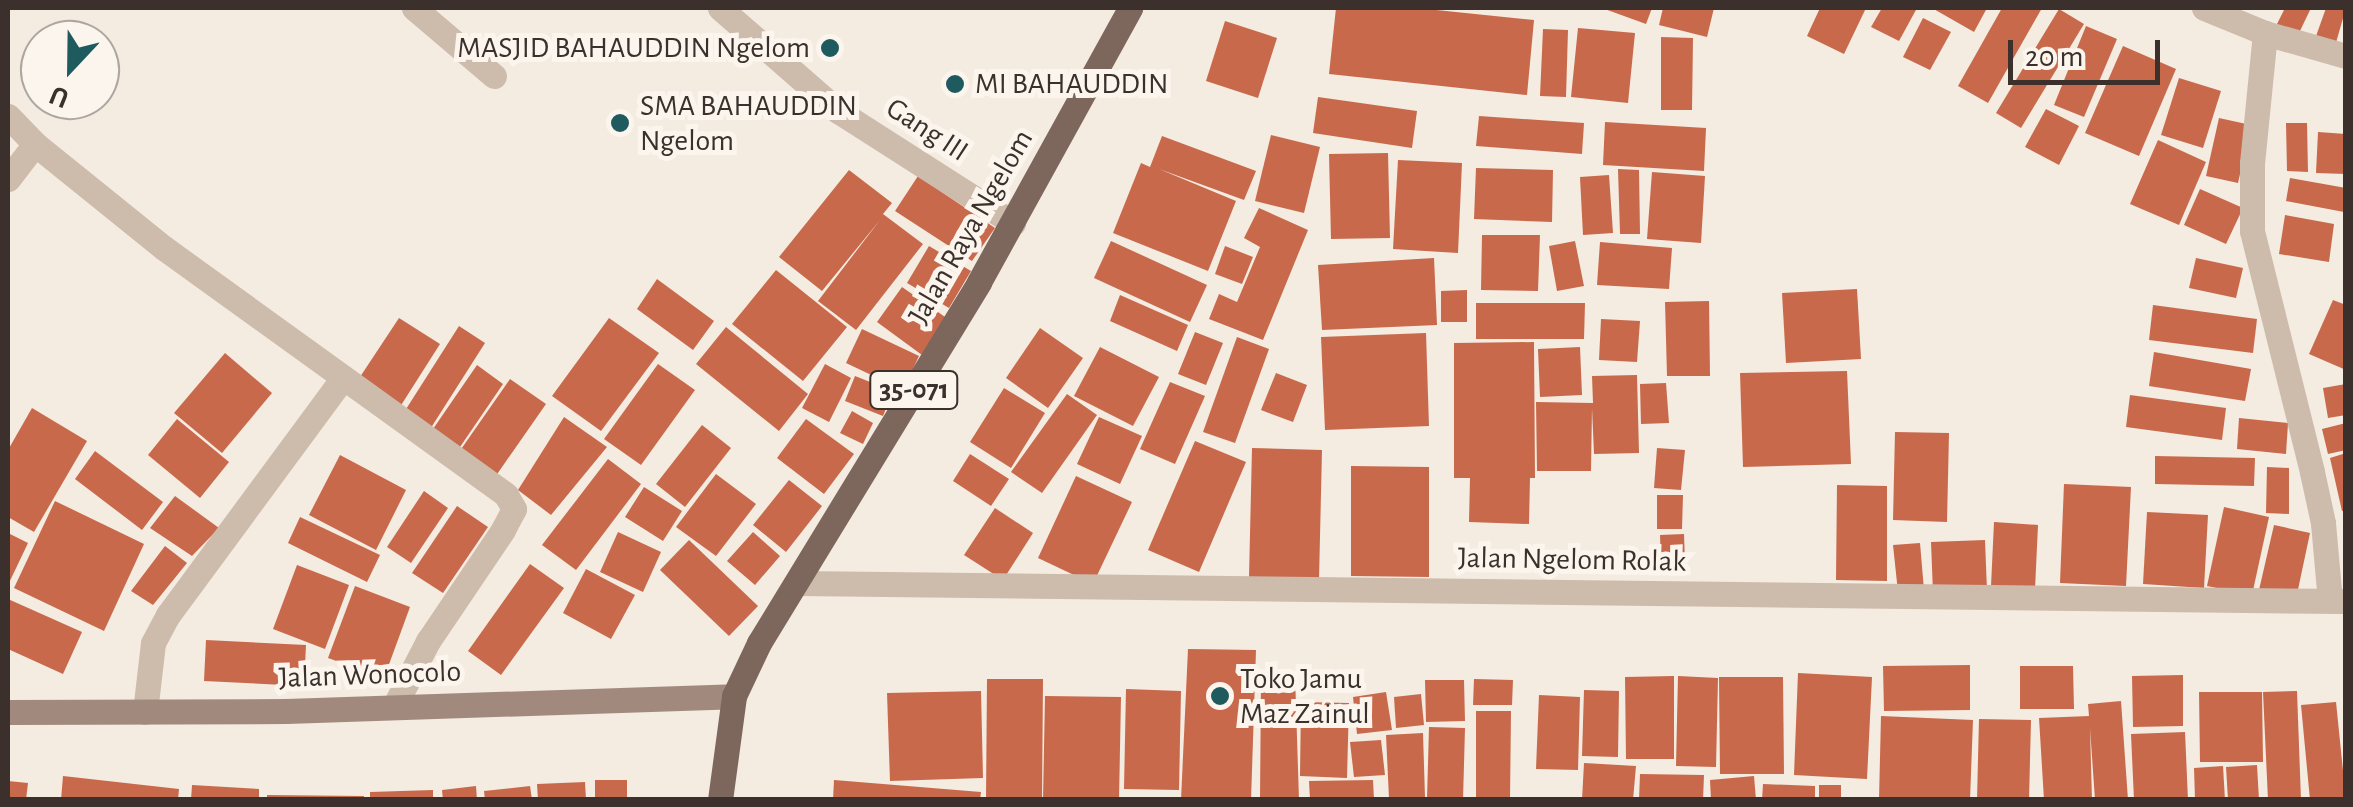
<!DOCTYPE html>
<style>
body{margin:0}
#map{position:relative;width:2353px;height:807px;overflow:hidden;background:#f4ebe1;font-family:"Alegreya Sans",sans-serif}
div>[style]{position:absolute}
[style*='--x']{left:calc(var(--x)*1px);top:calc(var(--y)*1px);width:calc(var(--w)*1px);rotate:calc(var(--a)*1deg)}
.building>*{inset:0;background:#c8694b}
.minor>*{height:25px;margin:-12.5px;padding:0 12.5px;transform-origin:12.5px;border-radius:12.5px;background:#cdbbac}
.secondary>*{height:25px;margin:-12.5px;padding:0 12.5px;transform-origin:12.5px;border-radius:12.5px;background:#a18a7d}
.primary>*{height:25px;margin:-12.5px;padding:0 12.5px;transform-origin:12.5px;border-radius:12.5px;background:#7d675c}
.dots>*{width:28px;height:28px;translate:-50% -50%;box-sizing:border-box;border:5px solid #fbf5ee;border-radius:50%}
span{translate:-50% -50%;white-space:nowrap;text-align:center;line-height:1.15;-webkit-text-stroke:10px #fbf5ee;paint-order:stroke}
.shield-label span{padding:2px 8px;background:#fbf5ee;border:2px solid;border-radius:8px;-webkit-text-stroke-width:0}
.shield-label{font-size:28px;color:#3b302b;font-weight:700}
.poi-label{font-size:30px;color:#3b302b}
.right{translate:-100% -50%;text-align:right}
.left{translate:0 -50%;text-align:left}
.street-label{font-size:30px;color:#3b302b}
.frame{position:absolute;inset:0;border:10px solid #3b302b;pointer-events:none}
.north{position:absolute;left:20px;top:20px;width:100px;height:100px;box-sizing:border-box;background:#fbf5ee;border:2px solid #aea6a0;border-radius:50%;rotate:202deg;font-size:28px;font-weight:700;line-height:40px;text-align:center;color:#3b302b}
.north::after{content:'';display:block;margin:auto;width:35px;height:45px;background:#1f5a5e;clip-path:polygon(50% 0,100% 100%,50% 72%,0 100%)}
.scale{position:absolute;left:2008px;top:40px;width:152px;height:45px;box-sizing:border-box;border:5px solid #3b302b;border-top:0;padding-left:12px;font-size:30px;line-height:35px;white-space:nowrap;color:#3b302b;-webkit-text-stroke:8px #fbf5ee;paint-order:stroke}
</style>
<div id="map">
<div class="building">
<div style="clip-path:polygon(1336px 8px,1417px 8px,1534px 20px,1527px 95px,1329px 74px)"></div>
<div style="clip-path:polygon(1602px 8px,1652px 8px,1646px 24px)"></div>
<div style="clip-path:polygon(1663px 8px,1714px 8px,1707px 37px,1659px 25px)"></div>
<div style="clip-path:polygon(1820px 8px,1866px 8px,1844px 54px,1807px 36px)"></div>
<div style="clip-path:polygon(1882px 8px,1917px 8px,1899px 41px,1871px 27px)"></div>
<div style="clip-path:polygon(1932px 8px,1987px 8px,1974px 32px)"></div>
<div style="clip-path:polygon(2002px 8px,2042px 8px,1988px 103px,1958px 86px)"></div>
<div style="clip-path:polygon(2285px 8px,2311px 8px,2298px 35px,2276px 26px)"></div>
<div style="clip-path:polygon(2326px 8px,2346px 8px,2335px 46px,2315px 39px)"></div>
<div style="clip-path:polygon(2059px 9px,2084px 24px,2021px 128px,1996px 113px)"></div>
<div style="clip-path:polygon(1923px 18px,1951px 32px,1930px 70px,1903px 57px)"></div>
<div style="clip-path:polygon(1225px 21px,1277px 38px,1258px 98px,1206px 81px)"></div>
<div style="clip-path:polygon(2086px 26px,2117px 39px,2084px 117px,2054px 105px)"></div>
<div style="clip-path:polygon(1578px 28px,1635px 33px,1628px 103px,1571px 97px)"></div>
<div style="clip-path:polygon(1543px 29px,1568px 30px,1566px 97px,1540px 96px)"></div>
<div style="clip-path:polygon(1661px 37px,1693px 38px,1692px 110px,1661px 110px)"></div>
<div style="clip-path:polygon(2123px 46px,2176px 69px,2139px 156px,2085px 133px)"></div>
<div style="clip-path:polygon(2179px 78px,2221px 91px,2203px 148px,2161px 135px)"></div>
<div style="clip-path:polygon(1318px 97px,1417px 111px,1412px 148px,1313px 133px)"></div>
<div style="clip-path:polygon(2046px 109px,2079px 126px,2059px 165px,2025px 147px)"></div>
<div style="clip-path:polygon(1479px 116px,1584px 123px,1582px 154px,1476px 146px)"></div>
<div style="clip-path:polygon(2219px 118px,2251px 125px,2238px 183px,2206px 176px)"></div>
<div style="clip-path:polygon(1605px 122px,1706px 128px,1704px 171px,1603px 165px)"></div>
<div style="clip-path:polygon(2286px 123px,2307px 123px,2308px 172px,2287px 171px)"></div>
<div style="clip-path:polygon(2318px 132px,2346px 134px,2346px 174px,2316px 173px)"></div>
<div style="clip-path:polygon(1271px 135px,1320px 147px,1304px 213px,1255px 201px)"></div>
<div style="clip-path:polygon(1162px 136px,1256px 171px,1244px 200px,1159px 169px,1236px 201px,1208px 271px,1113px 233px,1141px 163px,1150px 167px)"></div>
<div style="clip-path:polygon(2158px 140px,2206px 162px,2179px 225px,2130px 204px)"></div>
<div style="clip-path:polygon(1388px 153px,1390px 238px,1331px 239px,1329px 154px)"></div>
<div style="clip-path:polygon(1398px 160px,1462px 163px,1458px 253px,1393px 249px)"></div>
<div style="clip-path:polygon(1476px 168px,1553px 170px,1552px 222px,1474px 219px)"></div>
<div style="clip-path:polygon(1618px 169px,1639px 170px,1640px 234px,1620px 234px)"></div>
<div style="clip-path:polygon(849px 170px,892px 203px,883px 214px,923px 244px,856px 330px,818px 301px,880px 220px,822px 291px,779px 257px)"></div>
<div style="clip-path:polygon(1652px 172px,1705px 176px,1701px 243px,1647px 239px)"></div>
<div style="clip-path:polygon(1609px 175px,1613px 233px,1583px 235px,1580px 177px)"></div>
<div style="clip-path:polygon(918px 176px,995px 228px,972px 261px,895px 211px)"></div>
<div style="clip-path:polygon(2290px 178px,2346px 188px,2344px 212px,2286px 201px)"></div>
<div style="clip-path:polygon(2200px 189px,2243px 208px,2226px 244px,2184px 225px)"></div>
<div style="clip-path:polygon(1259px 208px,1308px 230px,1263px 340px,1209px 319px,1219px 294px,1237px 302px,1260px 247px,1244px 238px)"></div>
<div style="clip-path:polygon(2285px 215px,2334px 224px,2329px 262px,2279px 254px)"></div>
<div style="clip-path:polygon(1482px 235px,1540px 235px,1538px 291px,1481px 290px)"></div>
<div style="clip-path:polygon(1111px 241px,1207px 285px,1190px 322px,1094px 278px)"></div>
<div style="clip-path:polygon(1575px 241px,1584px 286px,1557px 291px,1549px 246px)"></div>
<div style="clip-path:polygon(1600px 242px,1672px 248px,1669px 289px,1597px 285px)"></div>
<div style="clip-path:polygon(929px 246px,971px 271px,949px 308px,907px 283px)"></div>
<div style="clip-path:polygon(1225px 246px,1253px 257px,1242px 284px,1215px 274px)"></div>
<div style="clip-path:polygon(1434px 258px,1437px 325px,1322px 330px,1318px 265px)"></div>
<div style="clip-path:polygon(2196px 258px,2243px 268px,2236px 298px,2189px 288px)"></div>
<div style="clip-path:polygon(776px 270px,847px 327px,803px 381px,732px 324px)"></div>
<div style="clip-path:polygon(657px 279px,714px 321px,693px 350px,637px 309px)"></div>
<div style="clip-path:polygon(902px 287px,948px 319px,922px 355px,877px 322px)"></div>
<div style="clip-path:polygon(1857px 289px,1861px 359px,1786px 363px,1782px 293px)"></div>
<div style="clip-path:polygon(1467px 290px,1467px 322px,1441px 322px,1441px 291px)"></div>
<div style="clip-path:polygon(1120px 295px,1188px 325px,1177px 351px,1110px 321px)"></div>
<div style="clip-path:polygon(2333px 300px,2346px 305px,2346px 370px,2309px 354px)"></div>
<div style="clip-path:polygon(1709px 301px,1710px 376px,1667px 376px,1665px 302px)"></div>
<div style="clip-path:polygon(1476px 303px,1585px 303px,1584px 339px,1476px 339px)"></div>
<div style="clip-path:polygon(2153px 305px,2257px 319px,2253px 353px,2149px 340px)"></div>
<div style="clip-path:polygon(399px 318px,440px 344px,398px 410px,356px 383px)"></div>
<div style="clip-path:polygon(609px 318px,659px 353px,601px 431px,552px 396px)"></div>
<div style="clip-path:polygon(1601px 319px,1640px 321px,1637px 362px,1599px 360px)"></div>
<div style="clip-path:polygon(459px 326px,485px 343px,427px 434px,401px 417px)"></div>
<div style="clip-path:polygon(726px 327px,808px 394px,779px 431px,696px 364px)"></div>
<div style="clip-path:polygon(1040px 328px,1083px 358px,1048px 408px,1006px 378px)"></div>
<div style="clip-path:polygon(862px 329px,919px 356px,903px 390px,846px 363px)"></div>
<div style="clip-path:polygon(1195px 332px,1223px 343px,1206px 385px,1178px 374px)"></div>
<div style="clip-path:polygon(1426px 333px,1429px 426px,1325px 430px,1321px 337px)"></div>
<div style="clip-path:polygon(1237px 337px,1269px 349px,1235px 443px,1203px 432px)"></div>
<div style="clip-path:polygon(1534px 342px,1535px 478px,1530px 478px,1529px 524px,1469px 522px,1470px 478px,1454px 478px,1454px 343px)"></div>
<div style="clip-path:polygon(1100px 347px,1159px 377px,1133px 426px,1074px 396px)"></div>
<div style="clip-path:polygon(1580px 347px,1582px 395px,1540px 397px,1538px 349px)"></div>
<div style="clip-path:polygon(2154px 352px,2251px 369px,2245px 401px,2149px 386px)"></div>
<div style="clip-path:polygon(225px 353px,272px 393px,222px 453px,174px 413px)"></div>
<div style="clip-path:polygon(658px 364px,695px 390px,641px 465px,604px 439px)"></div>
<div style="clip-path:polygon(825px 364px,851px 378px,829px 422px,802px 408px)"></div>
<div style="clip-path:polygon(477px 365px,503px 384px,460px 447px,433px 429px)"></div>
<div style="clip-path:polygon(1847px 371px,1851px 464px,1743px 467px,1740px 373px)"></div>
<div style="clip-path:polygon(1276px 373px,1307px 385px,1293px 422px,1261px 410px)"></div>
<div style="clip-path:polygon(1637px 375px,1639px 453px,1594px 454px,1592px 408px,1591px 471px,1537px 471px,1536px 402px,1593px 403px,1592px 376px)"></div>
<div style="clip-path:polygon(855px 376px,893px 391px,883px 416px,845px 401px)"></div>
<div style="clip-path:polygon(510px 379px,546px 404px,493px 480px,457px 455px)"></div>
<div style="clip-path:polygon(1170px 382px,1205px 396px,1175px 464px,1140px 449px)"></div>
<div style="clip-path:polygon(1666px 383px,1669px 423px,1641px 424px,1640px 384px)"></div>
<div style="clip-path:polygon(2346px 384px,2346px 415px,2328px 418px,2323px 388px)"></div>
<div style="clip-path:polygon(1004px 388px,1045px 413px,1011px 468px,970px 442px)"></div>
<div style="clip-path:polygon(1067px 394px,1097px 415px,1042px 493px,1011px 472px)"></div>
<div style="clip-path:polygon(2130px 395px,2226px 408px,2222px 440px,2126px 427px)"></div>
<div style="clip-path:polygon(32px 408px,87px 441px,34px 532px,8px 517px,8px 450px)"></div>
<div style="clip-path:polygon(852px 411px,873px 423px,863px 444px,840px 433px)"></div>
<div style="clip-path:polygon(564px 417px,607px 447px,551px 515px,518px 490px)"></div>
<div style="clip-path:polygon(1099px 417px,1142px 436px,1120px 484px,1077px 464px)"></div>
<div style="clip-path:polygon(2239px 418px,2288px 423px,2286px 454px,2237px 449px)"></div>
<div style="clip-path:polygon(177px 419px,229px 462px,200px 498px,148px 455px)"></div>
<div style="clip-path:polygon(806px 419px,854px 454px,824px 494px,777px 458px)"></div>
<div style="clip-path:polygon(2346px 423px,2346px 450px,2328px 454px,2322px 429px)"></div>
<div style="clip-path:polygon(702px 425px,731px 448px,685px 507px,656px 484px)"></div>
<div style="clip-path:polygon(1895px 432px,1949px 433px,1947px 522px,1893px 520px)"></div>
<div style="clip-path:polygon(1195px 441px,1246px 462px,1199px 572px,1148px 550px)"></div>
<div style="clip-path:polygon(1252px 448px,1322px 450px,1319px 580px,1249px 578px)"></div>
<div style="clip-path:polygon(1657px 448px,1685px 450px,1681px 490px,1654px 488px)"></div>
<div style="clip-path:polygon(95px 451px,163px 502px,142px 530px,75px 479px)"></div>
<div style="clip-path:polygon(2346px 453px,2346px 511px,2342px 511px,2330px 458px)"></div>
<div style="clip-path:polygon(970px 454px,1009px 479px,991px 506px,953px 481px)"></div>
<div style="clip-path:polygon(340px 455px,406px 490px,376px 550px,309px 515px)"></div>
<div style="clip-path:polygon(2155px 456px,2255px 458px,2254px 486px,2155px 484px)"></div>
<div style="clip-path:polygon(608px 459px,641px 484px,576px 570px,542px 545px)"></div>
<div style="clip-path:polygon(1351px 466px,1429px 467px,1429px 577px,1351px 576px)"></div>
<div style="clip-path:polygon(2267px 467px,2289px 468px,2289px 514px,2266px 513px)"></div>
<div style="clip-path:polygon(716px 474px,756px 504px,716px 556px,676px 527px)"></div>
<div style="clip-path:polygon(1076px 476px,1132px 502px,1093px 584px,1038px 558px)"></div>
<div style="clip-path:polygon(789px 480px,822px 506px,786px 552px,753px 525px)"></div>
<div style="clip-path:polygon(2064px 484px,2131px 487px,2126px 586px,2060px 583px)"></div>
<div style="clip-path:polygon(1837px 485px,1887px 486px,1887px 581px,1836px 580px)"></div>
<div style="clip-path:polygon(644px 487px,682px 511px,663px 541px,625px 517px)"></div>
<div style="clip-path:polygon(424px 491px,448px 508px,411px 563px,387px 547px)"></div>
<div style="clip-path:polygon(1657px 495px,1683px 495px,1682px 529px,1657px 529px)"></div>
<div style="clip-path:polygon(175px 496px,219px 528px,192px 556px,150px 528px)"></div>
<div style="clip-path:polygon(55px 501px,144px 544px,104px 631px,14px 588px)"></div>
<div style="clip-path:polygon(457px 506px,488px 527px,443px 593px,412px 573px)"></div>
<div style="clip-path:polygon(2224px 507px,2269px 517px,2252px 595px,2207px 586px)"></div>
<div style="clip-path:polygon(995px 508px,1033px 533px,1003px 580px,964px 555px)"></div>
<div style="clip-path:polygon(2147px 512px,2208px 515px,2204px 588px,2143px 584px)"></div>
<div style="clip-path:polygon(300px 517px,380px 555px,367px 582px,288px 543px)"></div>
<div style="clip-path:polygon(1994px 522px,2038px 525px,2035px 589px,1991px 586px)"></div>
<div style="clip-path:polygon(2274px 525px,2310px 533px,2296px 599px,2259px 590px)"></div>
<div style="clip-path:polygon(618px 532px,661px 552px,643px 592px,600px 572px)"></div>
<div style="clip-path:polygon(753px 532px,780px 556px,755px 585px,727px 561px)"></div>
<div style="clip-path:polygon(8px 533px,28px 543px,8px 585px)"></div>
<div style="clip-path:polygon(1684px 534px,1685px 563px,1661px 564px,1660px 535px)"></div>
<div style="clip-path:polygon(689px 540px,758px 606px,729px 636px,660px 570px)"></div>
<div style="clip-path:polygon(1985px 540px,1987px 591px,1933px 593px,1931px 542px)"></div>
<div style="clip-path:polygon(1920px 543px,1924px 590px,1898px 592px,1893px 545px)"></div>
<div style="clip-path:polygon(165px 546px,187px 563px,153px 605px,131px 591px)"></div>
<div style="clip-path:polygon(530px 564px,564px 588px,501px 675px,468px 651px)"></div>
<div style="clip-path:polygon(297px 565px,349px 585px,325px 649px,273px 629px)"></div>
<div style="clip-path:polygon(586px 569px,635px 595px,611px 639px,563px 613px)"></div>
<div style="clip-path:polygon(355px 586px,410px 607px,384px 678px,328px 658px)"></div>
<div style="clip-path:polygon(8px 599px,82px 632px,63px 674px,8px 649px)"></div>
<div style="clip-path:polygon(206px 640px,306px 645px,304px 686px,204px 681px)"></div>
<div style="clip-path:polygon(1188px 649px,1256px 650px,1251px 800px,1181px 800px)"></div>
<div style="clip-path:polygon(1970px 665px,1970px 710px,1884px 711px,1883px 666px)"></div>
<div style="clip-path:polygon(2020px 666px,2073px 666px,2074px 709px,2020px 709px)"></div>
<div style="clip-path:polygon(1798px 673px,1872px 677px,1867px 779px,1794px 775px)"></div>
<div style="clip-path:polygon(1295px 675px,1299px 800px,1260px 800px,1261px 678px)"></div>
<div style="clip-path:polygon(2183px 675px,2183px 726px,2133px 727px,2132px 676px)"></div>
<div style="clip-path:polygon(1674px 676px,1674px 759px,1626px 759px,1625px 677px)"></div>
<div style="clip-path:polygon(1678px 676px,1718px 678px,1716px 767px,1676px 766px)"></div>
<div style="clip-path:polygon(1719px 677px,1783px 677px,1784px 774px,1720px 774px)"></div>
<div style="clip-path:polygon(987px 679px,1043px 679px,1042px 800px,986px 800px)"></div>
<div style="clip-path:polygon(1474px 679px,1513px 680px,1512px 705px,1473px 705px)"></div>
<div style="clip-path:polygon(1425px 680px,1464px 680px,1465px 721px,1426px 722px)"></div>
<div style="clip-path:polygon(1126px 689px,1181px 691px,1179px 790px,1124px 789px)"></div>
<div style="clip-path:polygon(1584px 690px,1619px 691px,1618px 757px,1582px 756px)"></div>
<div style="clip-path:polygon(981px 691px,983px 778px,890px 781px,887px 693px)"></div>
<div style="clip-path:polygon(2297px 691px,2301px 800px,2268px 800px,2263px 692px)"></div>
<div style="clip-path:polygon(1386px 692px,1392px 730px,1357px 734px,1353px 697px)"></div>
<div style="clip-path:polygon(2199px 692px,2262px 692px,2263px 762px,2200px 762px)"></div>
<div style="clip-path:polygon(1421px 694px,1424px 725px,1396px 728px,1394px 697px)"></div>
<div style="clip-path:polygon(1539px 695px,1580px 697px,1578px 770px,1536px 769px)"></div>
<div style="clip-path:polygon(1045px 696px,1121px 697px,1119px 800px,1043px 800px)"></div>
<div style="clip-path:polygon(2121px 701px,2128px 800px,2095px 800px,2090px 728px,2092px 800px,2044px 800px,2039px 718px,2089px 716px,2088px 704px)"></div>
<div style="clip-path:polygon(1301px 702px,1349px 703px,1347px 778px,1300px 776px)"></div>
<div style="clip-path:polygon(2336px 702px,2346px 800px,2310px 800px,2301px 705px)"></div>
<div style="clip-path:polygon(1476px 711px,1511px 711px,1510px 800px,1476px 800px)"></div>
<div style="clip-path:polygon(1881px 716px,1973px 720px,1970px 800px,1879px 800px)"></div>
<div style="clip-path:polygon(1979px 719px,2031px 720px,2029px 800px,1977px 800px)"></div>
<div style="clip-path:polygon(1429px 727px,1465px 728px,1463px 800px,1427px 799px)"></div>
<div style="clip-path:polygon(2185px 732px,2188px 800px,2134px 800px,2131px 734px)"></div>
<div style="clip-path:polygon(1423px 733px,1425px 798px,1389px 799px,1386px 735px)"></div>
<div style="clip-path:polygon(1381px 740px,1385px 775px,1354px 777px,1350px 742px)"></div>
<div style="clip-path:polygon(1584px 763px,1636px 766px,1633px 800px,1582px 800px)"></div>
<div style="clip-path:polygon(2257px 765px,2259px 800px,2228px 800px,2226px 767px)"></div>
<div style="clip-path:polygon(2223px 766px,2225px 800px,2195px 800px,2194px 768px)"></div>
<div style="clip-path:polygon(1640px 774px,1704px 775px,1703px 800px,1639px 800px)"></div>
<div style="clip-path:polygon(63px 776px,179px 789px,178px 800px,61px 800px)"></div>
<div style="clip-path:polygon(1754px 776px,1756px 800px,1711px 800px,1710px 780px)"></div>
<div style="clip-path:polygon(595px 780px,627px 780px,627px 800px,595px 800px)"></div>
<div style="clip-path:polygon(834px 780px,981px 792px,980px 800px,833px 800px)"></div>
<div style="clip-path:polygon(1373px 780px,1374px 800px,1310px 800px,1309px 781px)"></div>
<div style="clip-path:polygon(8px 781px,28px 783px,26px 800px,8px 800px)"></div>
<div style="clip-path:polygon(585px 782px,586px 800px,538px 800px,537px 784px)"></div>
<div style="clip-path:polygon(1763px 784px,1815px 786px,1815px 800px,1762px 800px)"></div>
<div style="clip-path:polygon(192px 785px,259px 789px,259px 800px,191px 800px)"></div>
<div style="clip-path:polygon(1819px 785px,1841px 785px,1841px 800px,1819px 800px)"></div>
<div style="clip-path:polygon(476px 786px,477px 800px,443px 800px,442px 790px)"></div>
<div style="clip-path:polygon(530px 786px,532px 800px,485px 800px,484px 791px)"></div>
<div style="clip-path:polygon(433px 790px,433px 800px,370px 800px,370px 792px)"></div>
<div style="clip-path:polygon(267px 795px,364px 796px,364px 800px,267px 800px)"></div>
</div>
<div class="minor">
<div style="--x:414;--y:8;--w:105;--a:40.4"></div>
<div style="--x:720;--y:8;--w:157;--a:41.1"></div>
<div style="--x:838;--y:111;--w:208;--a:32.6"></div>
<div style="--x:2204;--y:8;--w:66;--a:22.3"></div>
<div style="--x:2265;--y:33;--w:84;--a:15.9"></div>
<div style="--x:2265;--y:33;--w:131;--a:95.7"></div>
<div style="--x:2252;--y:163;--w:68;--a:90"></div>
<div style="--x:2252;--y:231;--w:248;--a:76"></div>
<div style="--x:2312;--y:472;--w:52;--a:77.8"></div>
<div style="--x:2323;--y:523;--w:78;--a:84.9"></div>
<div style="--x:8;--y:116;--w:39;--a:46"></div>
<div style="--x:35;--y:144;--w:166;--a:38.9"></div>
<div style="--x:164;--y:248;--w:422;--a:35.8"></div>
<div style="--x:506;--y:495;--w:16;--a:60"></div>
<div style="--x:514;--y:509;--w:24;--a:118"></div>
<div style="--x:503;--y:530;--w:134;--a:124"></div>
<div style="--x:428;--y:641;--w:74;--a:117.3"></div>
<div style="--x:8;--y:179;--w:44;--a:-52.4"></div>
<div style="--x:797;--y:583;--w:1549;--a:0.67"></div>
<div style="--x:145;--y:712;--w:69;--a:-83.4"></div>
<div style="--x:153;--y:643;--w:32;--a:-62"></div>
<div style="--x:168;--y:615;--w:295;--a:-53.6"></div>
</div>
<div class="secondary">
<div style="--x:8;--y:712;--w:278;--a:-0.2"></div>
<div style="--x:286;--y:711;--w:448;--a:-1.9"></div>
</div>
<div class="primary">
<div style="--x:720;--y:800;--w:105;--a:-82.3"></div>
<div style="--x:734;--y:696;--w:59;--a:-64.7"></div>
<div style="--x:759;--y:643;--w:423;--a:-58.6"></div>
<div style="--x:979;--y:282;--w:313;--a:-61.1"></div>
</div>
<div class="dots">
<div style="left:830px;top:48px;background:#1f5a5e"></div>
<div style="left:955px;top:84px;background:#1f5a5e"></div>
<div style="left:620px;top:123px;background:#1f5a5e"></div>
<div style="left:1220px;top:696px;background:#1f5a5e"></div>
</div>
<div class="shield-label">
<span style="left:914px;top:390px">35-071</span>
</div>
<div class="poi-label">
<span class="right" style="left:810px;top:48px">MASJID BAHAUDDIN Ngelom</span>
<span class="left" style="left:975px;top:84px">MI BAHAUDDIN</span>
<span class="left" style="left:640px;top:123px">SMA BAHAUDDIN<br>Ngelom</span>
<span class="left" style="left:1240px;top:696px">Toko Jamu<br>Maz Zainul</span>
</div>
<div class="street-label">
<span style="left:927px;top:130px;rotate:33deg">Gang III</span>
<span style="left:971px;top:227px;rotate:-60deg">Jalan Raya Ngelom</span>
<span style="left:1572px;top:560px;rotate:1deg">Jalan Ngelom Rolak</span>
<span style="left:370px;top:675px;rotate:-2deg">Jalan Wonocolo</span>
</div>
<div class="frame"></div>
<div class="north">U</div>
<div class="scale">20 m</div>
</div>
